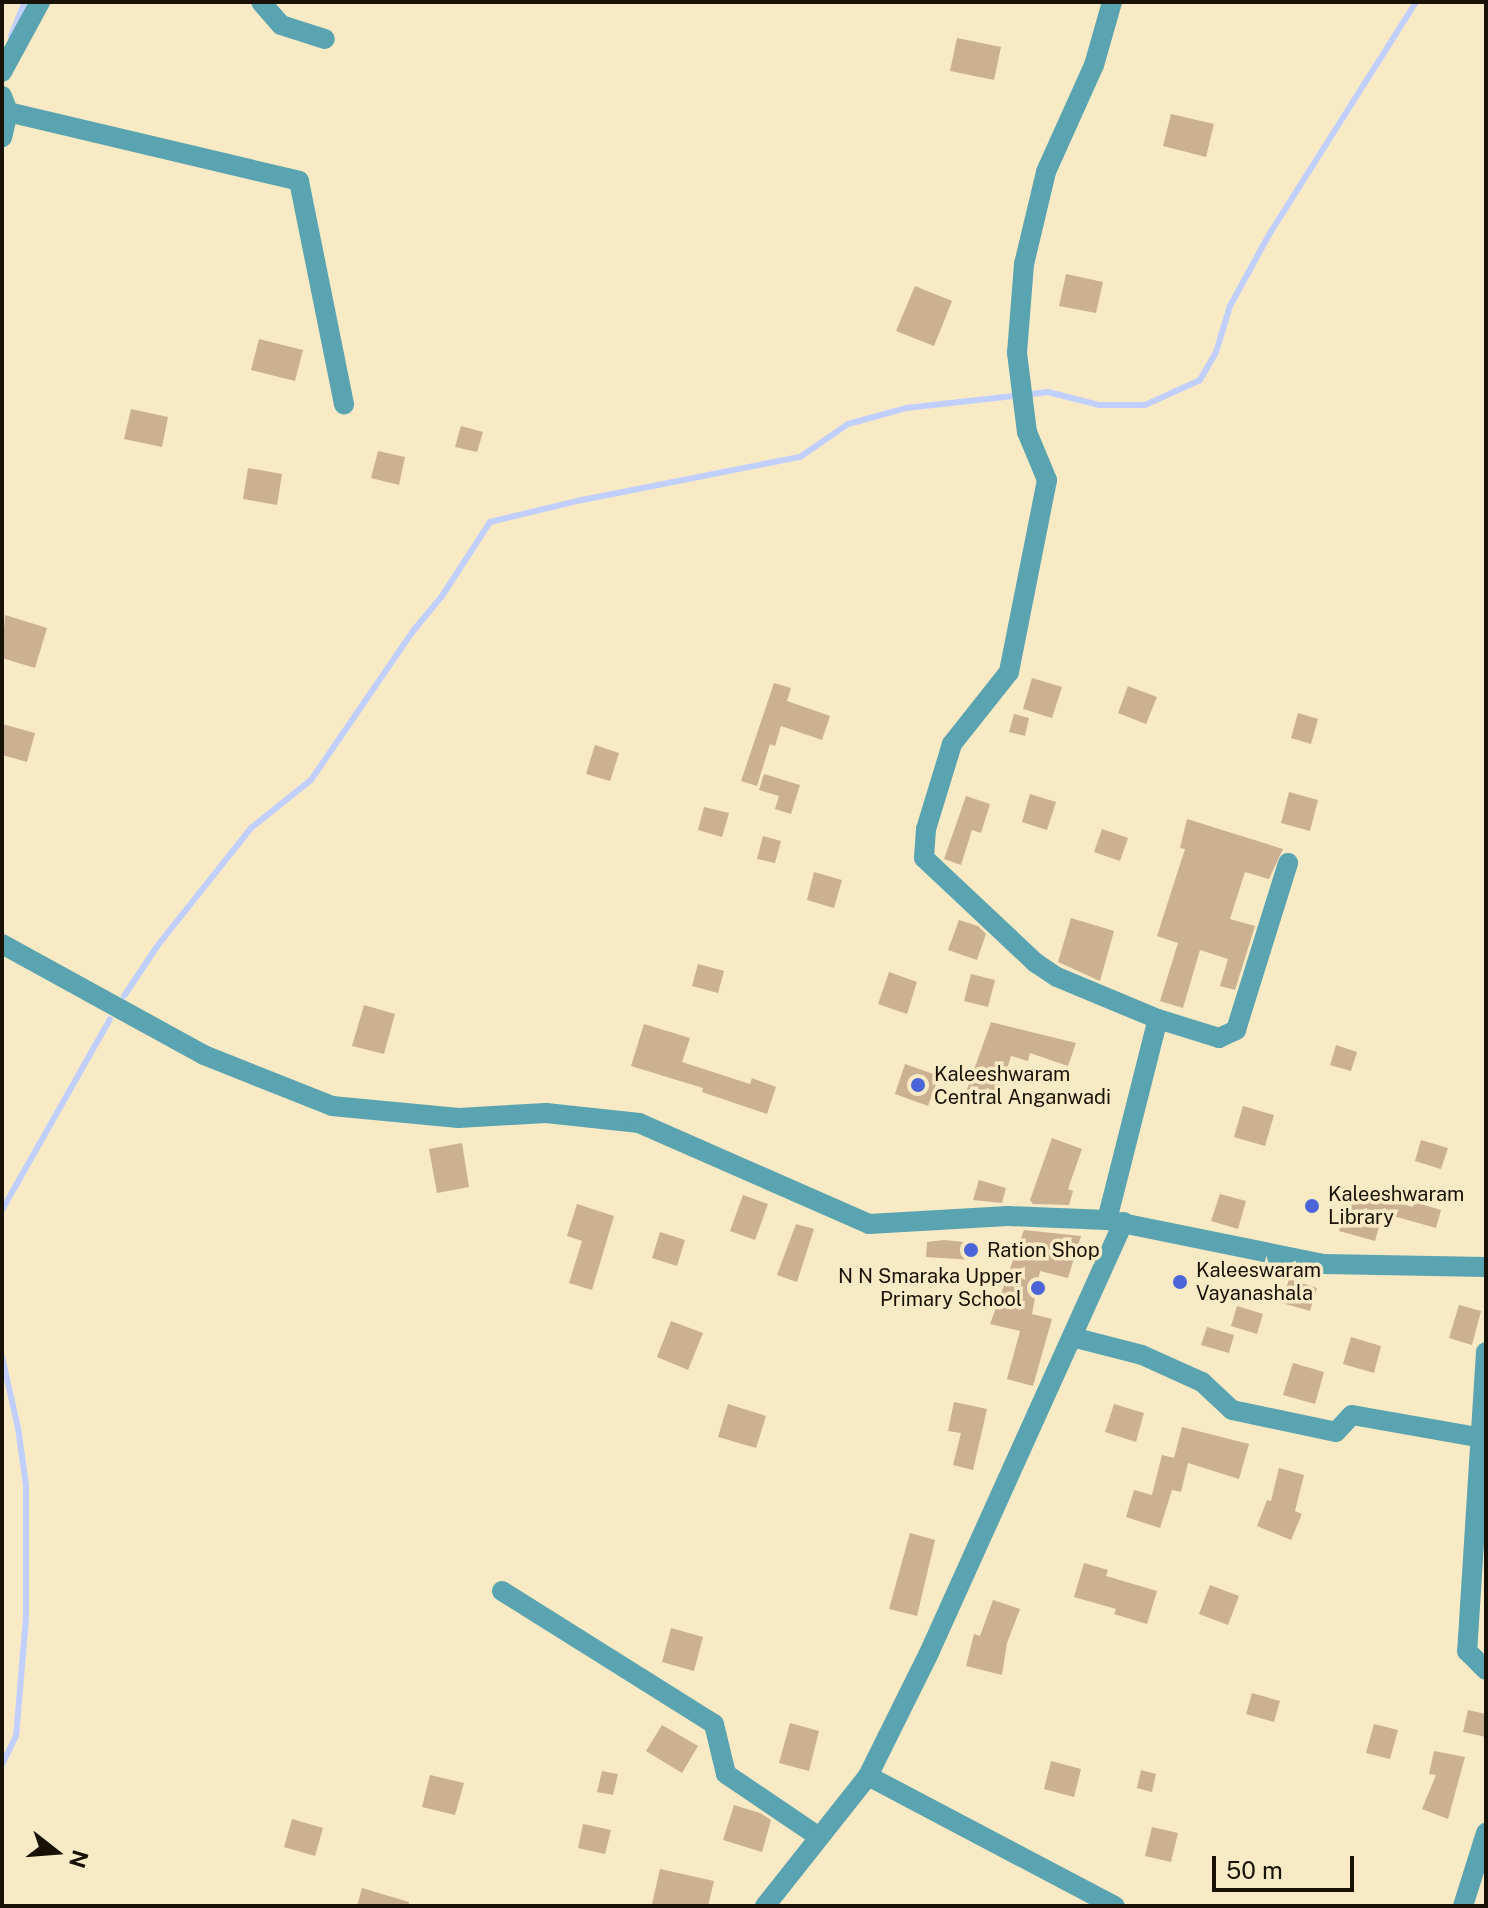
<!DOCTYPE html>
<style>
body{margin:0}
#map{position:relative;width:1488px;height:1908px;overflow:hidden;background:#f8eac4;font-family:"Public Sans",sans-serif}
div>[style]{position:absolute}
[style*='--x']{left:calc(var(--x)*1px);top:calc(var(--y)*1px);width:calc(var(--w)*1px);rotate:calc(var(--a)*1deg)}
.stream>*{height:6px;margin:-3px;padding:0 3px;transform-origin:3px;border-radius:3px;background:#c0cffe}
.building>*{inset:0;background:#ccb092}
.minor>*{height:20px;margin:-10px;padding:0 10px;transform-origin:10px;border-radius:10px;background:#5aa3b0}
.tertiary>*{height:20px;margin:-10px;padding:0 10px;transform-origin:10px;border-radius:10px;background:#5aa3b0}
.dots>*{width:22px;height:22px;translate:-50% -50%;box-sizing:border-box;border:4px solid #f8eac4;border-radius:50%}
span{translate:-50% -50%;white-space:nowrap;text-align:center;line-height:1.15;-webkit-text-stroke:7px #f8eac4;paint-order:stroke}
.poi-label{font-size:20px;color:#171205}
.left{translate:0 -50%;text-align:left}
.right{translate:-100% -50%;text-align:right}
.frame{position:absolute;inset:0;border:4px solid #171205;pointer-events:none}
.north{position:absolute;left:16px;top:1812px;width:80px;height:80px;-webkit-text-stroke:6px #f8eac4;paint-order:stroke;rotate:107deg;font-size:22px;font-weight:700;line-height:32px;text-align:center;color:#171205}
.north::after{content:'';display:block;margin:auto;width:28px;height:36px;background:#171205;clip-path:polygon(50% 0,100% 100%,50% 72%,0 100%)}
.scale{position:absolute;left:1212px;top:1856px;width:142px;height:36px;box-sizing:border-box;border:4px solid #171205;border-top:0;padding-left:10px;font-size:24px;line-height:28px;white-space:nowrap;color:#171205;-webkit-text-stroke:6px #f8eac4;paint-order:stroke}
</style>
<div id="map">
<div class="stream">
<div style="--x:11;--y:36;--w:37;--a:-68"></div>
<div style="--x:124;--y:996;--w:61;--a:-56.3"></div>
<div style="--x:158;--y:945;--w:149;--a:-51.5"></div>
<div style="--x:251;--y:828;--w:77;--a:-38.7"></div>
<div style="--x:311;--y:780;--w:181;--a:-55.6"></div>
<div style="--x:413;--y:631;--w:45;--a:-50.4"></div>
<div style="--x:442;--y:596;--w:88;--a:-57"></div>
<div style="--x:490;--y:522;--w:89;--a:-13.6"></div>
<div style="--x:577;--y:501;--w:227;--a:-11.2"></div>
<div style="--x:800;--y:457;--w:58;--a:-34.5"></div>
<div style="--x:848;--y:424;--w:60;--a:-15.4"></div>
<div style="--x:906;--y:408;--w:143;--a:-6.4"></div>
<div style="--x:1048;--y:392;--w:53;--a:14.3"></div>
<div style="--x:1099;--y:405;--w:46;--a:0"></div>
<div style="--x:1145;--y:405;--w:60;--a:-24.4"></div>
<div style="--x:1200;--y:380;--w:32;--a:-60"></div>
<div style="--x:1216;--y:352;--w:48;--a:-73.1"></div>
<div style="--x:1230;--y:306;--w:83;--a:-61.3"></div>
<div style="--x:1270;--y:233;--w:273;--a:-57.7"></div>
<div style="--x:2;--y:1210;--w:219;--a:-60.5"></div>
<div style="--x:2;--y:1357;--w:73;--a:77.3"></div>
<div style="--x:18;--y:1428;--w:58;--a:82"></div>
<div style="--x:26;--y:1485;--w:133;--a:90"></div>
<div style="--x:26;--y:1618;--w:118;--a:94.8"></div>
<div style="--x:16;--y:1736;--w:32;--a:116"></div>
</div>
<div class="building">
<div style="clip-path:polygon(957px 38px,1001px 47px,994px 80px,950px 71px)"></div>
<div style="clip-path:polygon(1171px 114px,1214px 124px,1206px 157px,1163px 146px)"></div>
<div style="clip-path:polygon(1066px 274px,1103px 282px,1096px 313px,1059px 306px)"></div>
<div style="clip-path:polygon(915px 286px,952px 301px,934px 346px,896px 331px)"></div>
<div style="clip-path:polygon(259px 339px,303px 350px,295px 381px,251px 370px)"></div>
<div style="clip-path:polygon(131px 409px,168px 417px,162px 447px,124px 439px)"></div>
<div style="clip-path:polygon(461px 426px,483px 432px,477px 452px,455px 447px)"></div>
<div style="clip-path:polygon(378px 451px,405px 457px,399px 485px,371px 478px)"></div>
<div style="clip-path:polygon(248px 468px,282px 474px,277px 505px,243px 499px)"></div>
<div style="clip-path:polygon(5px 615px,47px 628px,35px 668px,2px 658px)"></div>
<div style="clip-path:polygon(1032px 678px,1062px 687px,1052px 718px,1023px 709px)"></div>
<div style="clip-path:polygon(774px 683px,791px 688px,787px 701px,830px 716px,822px 740px,781px 726px,775px 746px,770px 744px,757px 786px,741px 781px)"></div>
<div style="clip-path:polygon(1128px 686px,1157px 697px,1146px 724px,1118px 713px)"></div>
<div style="clip-path:polygon(1298px 713px,1318px 719px,1311px 744px,1291px 738px)"></div>
<div style="clip-path:polygon(1014px 714px,1029px 718px,1025px 736px,1009px 732px)"></div>
<div style="clip-path:polygon(2px 724px,35px 733px,27px 762px,2px 755px)"></div>
<div style="clip-path:polygon(595px 745px,619px 753px,610px 781px,586px 774px)"></div>
<div style="clip-path:polygon(764px 774px,800px 785px,791px 814px,775px 809px,779px 796px,759px 790px)"></div>
<div style="clip-path:polygon(1289px 792px,1318px 800px,1310px 831px,1281px 823px)"></div>
<div style="clip-path:polygon(1030px 794px,1056px 802px,1047px 830px,1022px 822px)"></div>
<div style="clip-path:polygon(966px 796px,990px 804px,981px 833px,972px 830px,961px 865px,944px 859px)"></div>
<div style="clip-path:polygon(704px 807px,729px 813px,722px 837px,698px 830px)"></div>
<div style="clip-path:polygon(1187px 819px,1283px 849px,1269px 879px,1245px 872px,1230px 919px,1255px 926px,1235px 990px,1220px 986px,1228px 959px,1200px 950px,1183px 1008px,1160px 1001px,1178px 943px,1157px 936px,1185px 849px,1180px 848px)"></div>
<div style="clip-path:polygon(1102px 829px,1128px 838px,1120px 861px,1094px 852px)"></div>
<div style="clip-path:polygon(763px 836px,781px 841px,775px 863px,757px 859px)"></div>
<div style="clip-path:polygon(814px 872px,842px 880px,834px 908px,807px 900px)"></div>
<div style="clip-path:polygon(1071px 918px,1114px 931px,1100px 981px,1058px 962px)"></div>
<div style="clip-path:polygon(959px 920px,978px 926px,986px 934px,977px 960px,948px 950px)"></div>
<div style="clip-path:polygon(698px 964px,724px 971px,718px 993px,692px 986px)"></div>
<div style="clip-path:polygon(889px 972px,917px 982px,907px 1014px,878px 1004px)"></div>
<div style="clip-path:polygon(971px 974px,995px 980px,988px 1007px,964px 1001px)"></div>
<div style="clip-path:polygon(364px 1005px,395px 1014px,384px 1054px,352px 1046px)"></div>
<div style="clip-path:polygon(991px 1022px,1076px 1043px,1068px 1066px,1030px 1053px,1028px 1061px,1011px 1056px,996px 1105px,965px 1095px)"></div>
<div style="clip-path:polygon(644px 1024px,690px 1038px,682px 1062px,750px 1084px,752px 1078px,776px 1087px,767px 1114px,702px 1092px,703px 1088px,631px 1066px)"></div>
<div style="clip-path:polygon(1336px 1045px,1357px 1052px,1351px 1071px,1330px 1065px)"></div>
<div style="clip-path:polygon(905px 1064px,939px 1076px,928px 1106px,895px 1094px)"></div>
<div style="clip-path:polygon(1243px 1106px,1274px 1115px,1265px 1146px,1234px 1137px)"></div>
<div style="clip-path:polygon(1052px 1138px,1082px 1149px,1068px 1189px,1073px 1191px,1069px 1205px,1033px 1204px,1030px 1200px)"></div>
<div style="clip-path:polygon(1421px 1140px,1448px 1148px,1441px 1169px,1415px 1161px)"></div>
<div style="clip-path:polygon(462px 1143px,469px 1187px,437px 1193px,429px 1149px)"></div>
<div style="clip-path:polygon(979px 1180px,1006px 1188px,1002px 1203px,973px 1200px)"></div>
<div style="clip-path:polygon(1352px 1189px,1413px 1207px,1414px 1202px,1441px 1210px,1436px 1228px,1383px 1213px,1375px 1241px,1339px 1231px)"></div>
<div style="clip-path:polygon(1220px 1194px,1246px 1201px,1238px 1229px,1211px 1221px)"></div>
<div style="clip-path:polygon(743px 1195px,768px 1204px,755px 1240px,730px 1231px)"></div>
<div style="clip-path:polygon(577px 1204px,614px 1216px,592px 1290px,569px 1283px,582px 1241px,567px 1236px)"></div>
<div style="clip-path:polygon(796px 1224px,814px 1229px,797px 1282px,777px 1275px)"></div>
<div style="clip-path:polygon(1024px 1230px,1081px 1236px,1068px 1278px,1040px 1271px,1032px 1314px,1052px 1319px,1033px 1386px,1007px 1379px,1020px 1331px,990px 1324px)"></div>
<div style="clip-path:polygon(660px 1232px,685px 1240px,677px 1266px,652px 1258px)"></div>
<div style="clip-path:polygon(944px 1240px,975px 1243px,974px 1260px,926px 1257px,927px 1242px)"></div>
<div style="clip-path:polygon(1289px 1279px,1317px 1288px,1310px 1311px,1282px 1303px)"></div>
<div style="clip-path:polygon(1459px 1305px,1481px 1311px,1472px 1345px,1449px 1338px)"></div>
<div style="clip-path:polygon(1237px 1306px,1263px 1314px,1257px 1334px,1231px 1326px)"></div>
<div style="clip-path:polygon(671px 1321px,703px 1333px,688px 1370px,657px 1357px)"></div>
<div style="clip-path:polygon(1207px 1327px,1234px 1335px,1229px 1353px,1201px 1345px)"></div>
<div style="clip-path:polygon(1351px 1337px,1381px 1346px,1374px 1373px,1343px 1364px)"></div>
<div style="clip-path:polygon(1293px 1363px,1324px 1372px,1315px 1404px,1283px 1395px)"></div>
<div style="clip-path:polygon(954px 1402px,987px 1409px,973px 1470px,953px 1465px,961px 1433px,948px 1431px)"></div>
<div style="clip-path:polygon(728px 1404px,766px 1416px,756px 1448px,718px 1437px)"></div>
<div style="clip-path:polygon(1114px 1404px,1144px 1413px,1136px 1442px,1105px 1432px)"></div>
<div style="clip-path:polygon(1182px 1427px,1249px 1444px,1239px 1479px,1188px 1463px,1181px 1492px,1172px 1490px,1160px 1528px,1126px 1517px,1134px 1490px,1152px 1495px,1162px 1455px,1174px 1458px)"></div>
<div style="clip-path:polygon(1279px 1468px,1304px 1475px,1295px 1511px,1302px 1514px,1291px 1540px,1257px 1526px,1267px 1500px,1271px 1501px)"></div>
<div style="clip-path:polygon(910px 1533px,935px 1540px,917px 1616px,889px 1609px)"></div>
<div style="clip-path:polygon(1084px 1563px,1108px 1570px,1106px 1576px,1157px 1591px,1147px 1624px,1114px 1614px,1116px 1609px,1074px 1597px)"></div>
<div style="clip-path:polygon(1210px 1585px,1239px 1596px,1228px 1625px,1199px 1614px)"></div>
<div style="clip-path:polygon(993px 1600px,1020px 1609px,1007px 1643px,1002px 1675px,966px 1666px,974px 1634px,980px 1636px)"></div>
<div style="clip-path:polygon(671px 1628px,703px 1637px,694px 1671px,662px 1662px)"></div>
<div style="clip-path:polygon(1252px 1693px,1280px 1701px,1274px 1722px,1246px 1714px)"></div>
<div style="clip-path:polygon(1468px 1710px,1486px 1714px,1486px 1737px,1463px 1732px)"></div>
<div style="clip-path:polygon(790px 1723px,819px 1731px,809px 1771px,779px 1763px)"></div>
<div style="clip-path:polygon(1374px 1724px,1398px 1730px,1390px 1759px,1366px 1753px)"></div>
<div style="clip-path:polygon(662px 1725px,698px 1746px,682px 1773px,646px 1751px)"></div>
<div style="clip-path:polygon(1434px 1751px,1465px 1757px,1448px 1819px,1422px 1809px,1436px 1775px,1429px 1774px)"></div>
<div style="clip-path:polygon(1051px 1761px,1081px 1769px,1074px 1797px,1044px 1789px)"></div>
<div style="clip-path:polygon(1141px 1770px,1156px 1774px,1152px 1792px,1137px 1788px)"></div>
<div style="clip-path:polygon(602px 1771px,618px 1774px,613px 1795px,597px 1792px)"></div>
<div style="clip-path:polygon(430px 1775px,464px 1783px,455px 1815px,422px 1807px)"></div>
<div style="clip-path:polygon(734px 1805px,760px 1813px,771px 1820px,762px 1852px,723px 1840px)"></div>
<div style="clip-path:polygon(292px 1819px,323px 1828px,315px 1856px,284px 1847px)"></div>
<div style="clip-path:polygon(583px 1824px,611px 1830px,605px 1854px,578px 1848px)"></div>
<div style="clip-path:polygon(1152px 1827px,1178px 1833px,1171px 1862px,1145px 1856px)"></div>
<div style="clip-path:polygon(660px 1869px,714px 1881px,708px 1906px,652px 1904px)"></div>
<div style="clip-path:polygon(362px 1888px,409px 1902px,408px 1906px,357px 1906px)"></div>
</div>
<div class="minor">
<div style="--x:261;--y:2;--w:30;--a:49"></div>
<div style="--x:281;--y:25;--w:46;--a:17.7"></div>
<div style="--x:1112;--y:2;--w:66;--a:105.9"></div>
<div style="--x:1094;--y:65;--w:117;--a:114.2"></div>
<div style="--x:1046;--y:172;--w:95;--a:103.4"></div>
<div style="--x:1024;--y:264;--w:89;--a:94.5"></div>
<div style="--x:1017;--y:353;--w:80;--a:82.8"></div>
<div style="--x:1027;--y:432;--w:52;--a:67.4"></div>
<div style="--x:1047;--y:480;--w:196;--a:101.2"></div>
<div style="--x:1009;--y:672;--w:92;--a:128.4"></div>
<div style="--x:952;--y:744;--w:89;--a:107"></div>
<div style="--x:926;--y:829;--w:29;--a:94"></div>
<div style="--x:924;--y:858;--w:154;--a:43.2"></div>
<div style="--x:1036;--y:963;--w:25;--a:34"></div>
<div style="--x:1057;--y:977;--w:109;--a:22.6"></div>
<div style="--x:2;--y:72;--w:80;--a:-61.5"></div>
<div style="--x:2;--y:96;--w:17;--a:69"></div>
<div style="--x:8;--y:112;--w:26;--a:103"></div>
<div style="--x:8;--y:112;--w:299;--a:13.3"></div>
<div style="--x:299;--y:181;--w:228;--a:78.6"></div>
<div style="--x:1107;--y:1220;--w:207;--a:-75.8"></div>
<div style="--x:1158;--y:1019;--w:64;--a:17.3"></div>
<div style="--x:1219;--y:1038;--w:19;--a:-25"></div>
<div style="--x:1236;--y:1030;--w:175;--a:-72.7"></div>
<div style="--x:1072;--y:1337;--w:72;--a:14.4"></div>
<div style="--x:1142;--y:1355;--w:66;--a:24.2"></div>
<div style="--x:1202;--y:1382;--w:41;--a:43"></div>
<div style="--x:1232;--y:1410;--w:106;--a:11.9"></div>
<div style="--x:1336;--y:1432;--w:23;--a:-47"></div>
<div style="--x:1352;--y:1415;--w:132;--a:10"></div>
<div style="--x:1486;--y:1352;--w:300;--a:93.6"></div>
<div style="--x:1467;--y:1651;--w:27;--a:45"></div>
<div style="--x:502;--y:1591;--w:250;--a:32.1"></div>
<div style="--x:714;--y:1724;--w:51;--a:76.5"></div>
<div style="--x:726;--y:1774;--w:112;--a:34.1"></div>
<div style="--x:868;--y:1776;--w:279;--a:27.8"></div>
<div style="--x:1463;--y:1906;--w:77;--a:-72.5"></div>
</div>
<div class="tertiary">
<div style="--x:2;--y:944;--w:230;--a:28.8"></div>
<div style="--x:204;--y:1055;--w:138;--a:21.7"></div>
<div style="--x:332;--y:1106;--w:127;--a:5.4"></div>
<div style="--x:458;--y:1118;--w:88;--a:-3.3"></div>
<div style="--x:546;--y:1113;--w:94;--a:6.1"></div>
<div style="--x:639;--y:1123;--w:251;--a:23.7"></div>
<div style="--x:869;--y:1224;--w:139;--a:-3.3"></div>
<div style="--x:1008;--y:1216;--w:99;--a:2.3"></div>
<div style="--x:1107;--y:1220;--w:221;--a:11.5"></div>
<div style="--x:1324;--y:1264;--w:162;--a:1.1"></div>
<div style="--x:765;--y:1906;--w:166;--a:-51.6"></div>
<div style="--x:868;--y:1776;--w:137;--a:-63.6"></div>
<div style="--x:929;--y:1653;--w:473;--a:-65.7"></div>
</div>
<div class="dots">
<div style="left:918px;top:1085px;background:#4b65d9"></div>
<div style="left:1312px;top:1206px;background:#4b65d9"></div>
<div style="left:971px;top:1250px;background:#4b65d9"></div>
<div style="left:1180px;top:1282px;background:#4b65d9"></div>
<div style="left:1038px;top:1288px;background:#4b65d9"></div>
</div>
<div class="poi-label">
<span class="left" style="left:934px;top:1086px">Kaleeshwaram<br>Central Anganwadi</span>
<span class="left" style="left:1328px;top:1206px">Kaleeshwaram<br>Library</span>
<span class="left" style="left:987px;top:1250px">Ration Shop</span>
<span class="left" style="left:1196px;top:1282px">Kaleeswaram<br>Vayanashala</span>
<span class="right" style="left:1022px;top:1288px">N N Smaraka Upper<br>Primary School</span>
</div>
<div class="frame"></div>
<div class="north">N</div>
<div class="scale">50 m</div>
</div>
